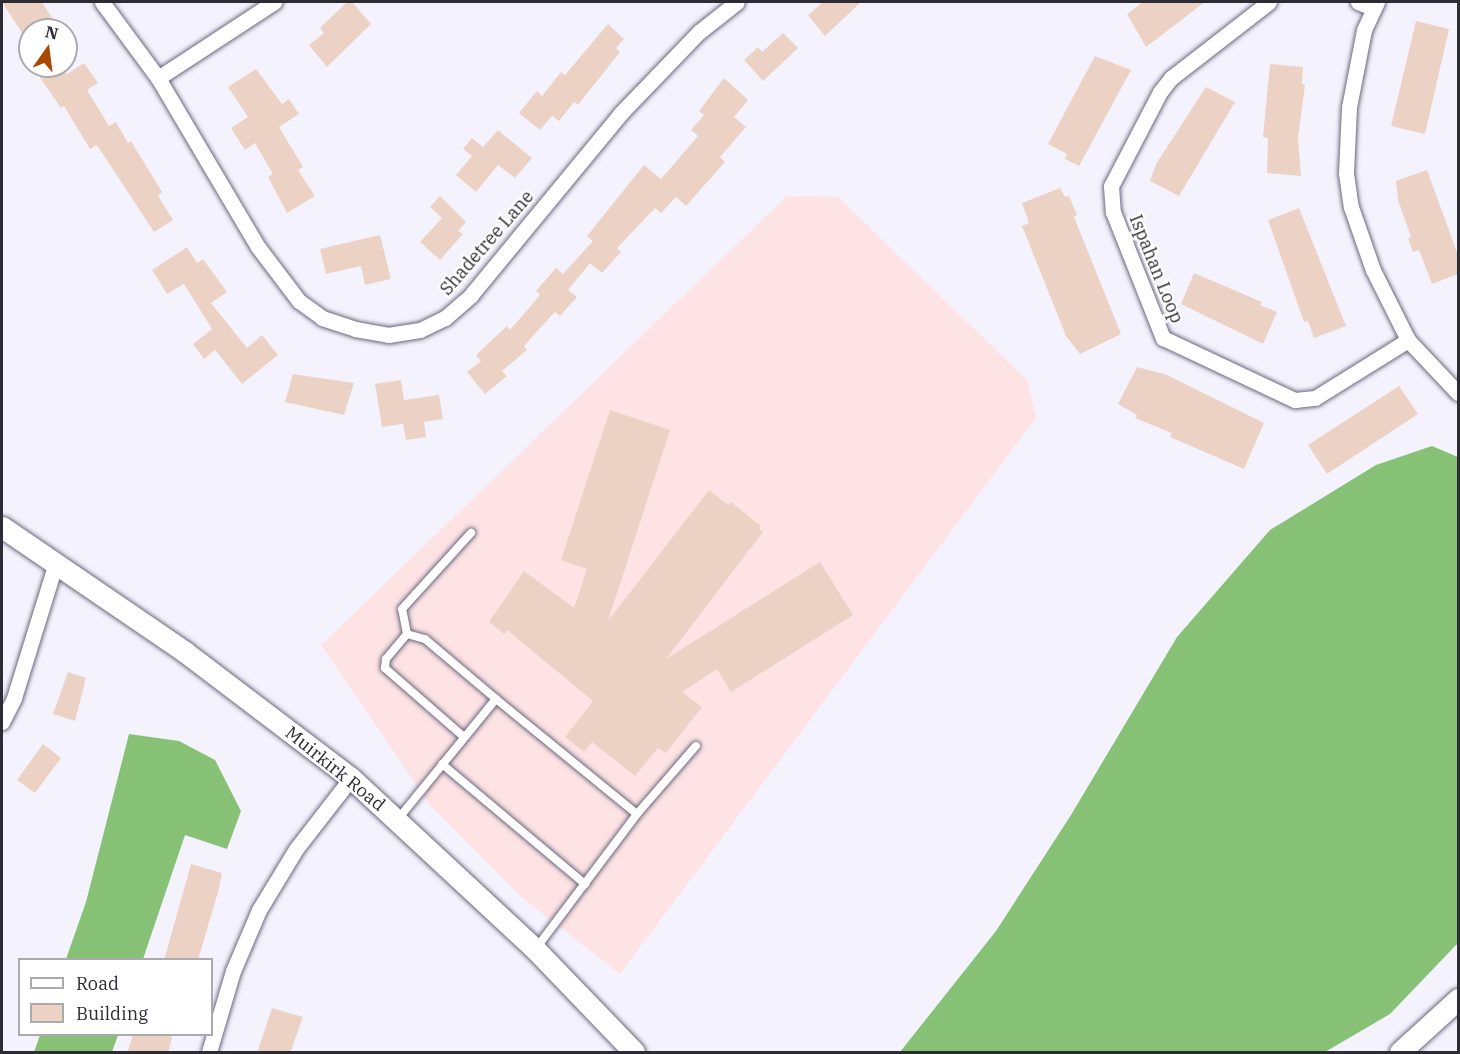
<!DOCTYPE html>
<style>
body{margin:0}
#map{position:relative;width:1460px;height:1054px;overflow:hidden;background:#f4f3fd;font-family:"IBM Plex Serif",serif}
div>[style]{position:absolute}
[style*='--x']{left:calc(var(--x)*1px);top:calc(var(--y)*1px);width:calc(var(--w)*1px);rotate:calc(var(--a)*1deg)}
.education>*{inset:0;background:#fee3e4}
.forest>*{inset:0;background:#86c176}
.building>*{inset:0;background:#ecd2c5}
.roads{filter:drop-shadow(0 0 2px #6b687e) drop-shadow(0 0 2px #6b687e)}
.lane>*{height:8px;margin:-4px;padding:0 4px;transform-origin:4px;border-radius:4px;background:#fff}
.street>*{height:15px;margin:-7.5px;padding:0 7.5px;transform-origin:7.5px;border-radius:7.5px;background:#fff}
.secondary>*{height:21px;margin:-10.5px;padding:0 10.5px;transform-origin:10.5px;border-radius:10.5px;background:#fff}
span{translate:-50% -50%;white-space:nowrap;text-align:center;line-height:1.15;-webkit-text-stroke:4.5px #fff;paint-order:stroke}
.street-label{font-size:18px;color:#2d2c35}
.frame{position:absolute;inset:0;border:3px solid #2d2c35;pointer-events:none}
.legend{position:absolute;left:18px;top:958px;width:195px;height:78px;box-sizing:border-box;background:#fff;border:2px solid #ababae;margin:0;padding:8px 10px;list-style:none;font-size:18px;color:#2d2c35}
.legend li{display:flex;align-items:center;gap:12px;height:30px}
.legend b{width:30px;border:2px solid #ababae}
.north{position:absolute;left:18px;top:18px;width:60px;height:60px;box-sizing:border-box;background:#fff;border:2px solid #ababae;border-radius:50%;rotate:14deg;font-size:16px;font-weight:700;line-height:24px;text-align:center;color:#2d2c35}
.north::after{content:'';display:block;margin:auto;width:21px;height:27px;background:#a94801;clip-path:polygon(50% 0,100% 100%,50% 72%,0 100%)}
</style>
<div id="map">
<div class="education">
<div style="clip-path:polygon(787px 196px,838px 197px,1028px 381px,1036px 418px,620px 974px,520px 896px,430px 805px,321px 645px)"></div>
</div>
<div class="forest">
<div style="clip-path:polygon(1432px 446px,1458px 457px,1458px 943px,1390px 1014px,1325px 1052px,900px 1052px,996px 931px,1071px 815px,1177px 637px,1270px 530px,1376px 465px)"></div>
<div style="clip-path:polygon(129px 734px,179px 741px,215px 760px,241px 811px,227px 849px,185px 835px,143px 959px,66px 959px,86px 902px)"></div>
<div style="clip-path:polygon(40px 1035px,40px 1034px,118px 1035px,112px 1052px,34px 1052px)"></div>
</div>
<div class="building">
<div style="clip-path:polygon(2px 2px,42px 2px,52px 18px,24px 36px)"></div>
<div style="clip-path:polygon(347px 2px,352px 2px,371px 24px,327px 67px,309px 45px,324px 33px,320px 28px)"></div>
<div style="clip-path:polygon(823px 2px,861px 2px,825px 36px,808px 15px)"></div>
<div style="clip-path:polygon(1143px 2px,1205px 2px,1146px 47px,1127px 14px)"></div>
<div style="clip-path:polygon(1416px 21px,1449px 29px,1425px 134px,1391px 126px)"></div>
<div style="clip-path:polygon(608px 24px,624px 39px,616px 48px,620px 52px,578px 105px,574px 102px,559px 121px,552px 116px,540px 130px,519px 113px,537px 91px,542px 96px,561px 72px,565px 75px)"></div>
<div style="clip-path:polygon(783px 33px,798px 48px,763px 81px,744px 60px,758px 47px,762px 52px)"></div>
<div style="clip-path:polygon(1095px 56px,1131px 70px,1079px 166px,1065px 159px,1067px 154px,1048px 144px)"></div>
<div style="clip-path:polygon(84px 63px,98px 83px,87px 90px,109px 126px,116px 122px,128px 143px,131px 141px,162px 192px,158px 196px,173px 220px,154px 232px,97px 145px,90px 149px,64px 106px,61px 108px,32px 66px,62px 66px,67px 74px)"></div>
<div style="clip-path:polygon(1270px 64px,1303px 67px,1302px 84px,1305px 85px,1298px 138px,1301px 176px,1267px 173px,1268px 138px,1263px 137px)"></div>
<div style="clip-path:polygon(256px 69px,282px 104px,289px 99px,299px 114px,279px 127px,303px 167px,298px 170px,315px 196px,287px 213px,268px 177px,273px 174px,255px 143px,245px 150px,231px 128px,248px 117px,228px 87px)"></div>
<div style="clip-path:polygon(724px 78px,748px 100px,734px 117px,746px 127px,720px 157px,725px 162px,686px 206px,676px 197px,661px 213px,655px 208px,617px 248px,621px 252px,602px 273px,590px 263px,568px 290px,577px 297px,560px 316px,555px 312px,552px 315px,524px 346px,527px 350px,502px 371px,507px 376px,485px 394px,467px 372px,481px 361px,476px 355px,507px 326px,510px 330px,540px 295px,536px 291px,556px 268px,563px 274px,593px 241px,587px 236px,644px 165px,661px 179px,698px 136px,691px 130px,704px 115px,699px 111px)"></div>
<div style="clip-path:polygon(1206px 87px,1235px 102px,1179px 196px,1150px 181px,1156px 164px)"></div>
<div style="clip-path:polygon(498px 130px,532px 158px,515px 178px,498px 165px,476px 192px,456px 175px,472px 156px,463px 149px,472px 138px,483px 147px)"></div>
<div style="clip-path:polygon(1427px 170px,1458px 255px,1458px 274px,1432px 284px,1419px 250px,1413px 252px,1408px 238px,1411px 237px,1398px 200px,1396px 181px)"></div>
<div style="clip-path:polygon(1060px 188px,1065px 197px,1069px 196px,1077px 215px,1074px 217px,1121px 334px,1080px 354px,1066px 336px,1022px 226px,1029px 223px,1022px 203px)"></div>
<div style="clip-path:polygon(440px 196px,466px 222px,458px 231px,463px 234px,440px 260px,420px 242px,442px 218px,430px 207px)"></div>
<div style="clip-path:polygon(1299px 208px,1346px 326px,1314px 338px,1308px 321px,1304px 322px,1268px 220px)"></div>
<div style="clip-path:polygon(380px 235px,391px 279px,365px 285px,361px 266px,326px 274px,320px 249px)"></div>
<div style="clip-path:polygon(187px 247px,197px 263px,203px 259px,227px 292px,211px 303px,247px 348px,262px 335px,278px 355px,242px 384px,215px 350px,204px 359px,193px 344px,212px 329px,184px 284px,167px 294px,152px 270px)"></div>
<div style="clip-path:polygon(1194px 273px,1262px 302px,1260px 305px,1277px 312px,1263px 344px,1181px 304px)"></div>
<div style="clip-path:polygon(1137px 367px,1167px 375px,1264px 423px,1244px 469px,1170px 437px,1172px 433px,1135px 418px,1137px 415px,1118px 404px)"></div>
<div style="clip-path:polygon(293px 374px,354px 383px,344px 415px,285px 402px)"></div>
<div style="clip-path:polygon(401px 380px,404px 400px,439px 395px,443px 419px,424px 422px,426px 437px,406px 440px,403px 424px,382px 427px,375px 384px)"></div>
<div style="clip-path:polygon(1399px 386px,1418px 414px,1327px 474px,1308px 445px)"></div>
<div style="clip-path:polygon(610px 410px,670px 430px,608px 621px,709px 490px,728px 505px,731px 502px,761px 526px,759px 529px,763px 532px,666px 659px,820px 562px,853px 615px,731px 692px,717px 669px,682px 692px,702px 707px,666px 753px,658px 748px,635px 776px,592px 742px,584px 752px,565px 737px,593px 701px,507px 630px,504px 634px,489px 622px,524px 571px,574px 608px,587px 569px,561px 560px)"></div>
<div style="clip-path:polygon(68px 672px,86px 678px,75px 721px,53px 714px)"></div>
<div style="clip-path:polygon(43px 744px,61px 758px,35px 793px,17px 780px)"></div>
<div style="clip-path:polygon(191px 864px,222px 873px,218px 892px,198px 960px,164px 960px)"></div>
<div style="clip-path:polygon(272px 1008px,303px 1017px,290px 1053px,257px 1053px)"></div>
<div style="clip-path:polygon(133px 1035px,170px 1035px,172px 1038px,168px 1053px,127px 1053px)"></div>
</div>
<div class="roads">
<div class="lane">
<div style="--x:407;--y:634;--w:25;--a:-101"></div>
<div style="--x:402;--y:609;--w:103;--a:-47.8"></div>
<div style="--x:464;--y:737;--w:105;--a:-138.9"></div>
<div style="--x:385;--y:668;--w:9;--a:-84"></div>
<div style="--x:386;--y:659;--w:33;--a:-50"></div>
<div style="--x:407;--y:634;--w:19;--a:16"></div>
<div style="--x:425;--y:639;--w:93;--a:40.2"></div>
<div style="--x:442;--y:764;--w:187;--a:40"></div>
<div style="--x:637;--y:814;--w:90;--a:-49.1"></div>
<div style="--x:398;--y:819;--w:155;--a:-50.8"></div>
<div style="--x:496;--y:699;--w:182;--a:39.2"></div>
<div style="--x:637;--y:814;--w:166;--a:126.9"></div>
</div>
<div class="street">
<div style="--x:102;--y:2;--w:94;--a:53.6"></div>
<div style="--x:158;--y:78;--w:196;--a:59.4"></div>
<div style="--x:258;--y:247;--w:68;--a:52.8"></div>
<div style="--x:299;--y:301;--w:29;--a:36"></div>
<div style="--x:322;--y:318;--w:35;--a:18"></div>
<div style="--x:355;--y:329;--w:34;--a:10"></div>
<div style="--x:388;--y:335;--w:32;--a:-9"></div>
<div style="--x:420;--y:330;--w:28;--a:-26"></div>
<div style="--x:445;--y:318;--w:35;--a:-41"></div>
<div style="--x:471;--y:295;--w:234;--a:-50.5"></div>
<div style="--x:620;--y:114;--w:114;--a:-46.1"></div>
<div style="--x:699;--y:32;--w:48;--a:-38.3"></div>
<div style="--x:1269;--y:2;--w:124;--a:142.2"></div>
<div style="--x:1171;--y:78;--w:18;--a:128"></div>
<div style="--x:1160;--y:92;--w:106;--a:117.5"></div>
<div style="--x:1111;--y:186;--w:26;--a:86"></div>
<div style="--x:1113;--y:212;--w:136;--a:68.4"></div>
<div style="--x:1163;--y:338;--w:146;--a:25.2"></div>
<div style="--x:1295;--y:400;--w:20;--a:-6"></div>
<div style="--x:1315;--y:398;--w:110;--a:-31.9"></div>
<div style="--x:1358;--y:2;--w:16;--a:22"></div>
<div style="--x:1377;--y:2;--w:31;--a:115"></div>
<div style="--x:1364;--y:30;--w:78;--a:101"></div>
<div style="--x:1349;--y:107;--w:66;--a:92.6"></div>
<div style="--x:1346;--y:173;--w:34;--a:82"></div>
<div style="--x:1351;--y:207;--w:67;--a:70.8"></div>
<div style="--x:1373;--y:270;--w:78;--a:63.4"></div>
<div style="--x:1408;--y:340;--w:73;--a:46.7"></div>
<div style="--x:158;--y:78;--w:139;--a:-33.2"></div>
<div style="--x:2;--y:722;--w:27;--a:-63"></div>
<div style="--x:14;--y:698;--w:142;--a:-72.8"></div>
<div style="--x:209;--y:1052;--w:84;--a:-73.5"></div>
<div style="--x:233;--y:971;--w:66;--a:-66.9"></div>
<div style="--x:259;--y:910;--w:71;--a:-58.8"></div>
<div style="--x:296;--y:849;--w:90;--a:-52.2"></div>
</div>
<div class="secondary">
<div style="--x:2;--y:527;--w:222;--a:34.3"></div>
<div style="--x:185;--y:652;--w:208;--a:37.2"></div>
<div style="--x:351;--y:778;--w:251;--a:42.9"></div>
<div style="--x:535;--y:949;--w:143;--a:46.1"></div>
<div style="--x:1400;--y:1052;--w:79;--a:-42.4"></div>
</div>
</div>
<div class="street-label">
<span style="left:487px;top:243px;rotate:-49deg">Shadetree Lane</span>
<span style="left:1156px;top:269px;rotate:68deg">Ispahan Loop</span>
<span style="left:335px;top:769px;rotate:39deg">Muirkirk Road</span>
</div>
<div class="frame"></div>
<ul class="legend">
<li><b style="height:8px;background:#fff"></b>Road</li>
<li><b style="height:16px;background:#ecd2c5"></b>Building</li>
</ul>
<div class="north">N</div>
</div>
